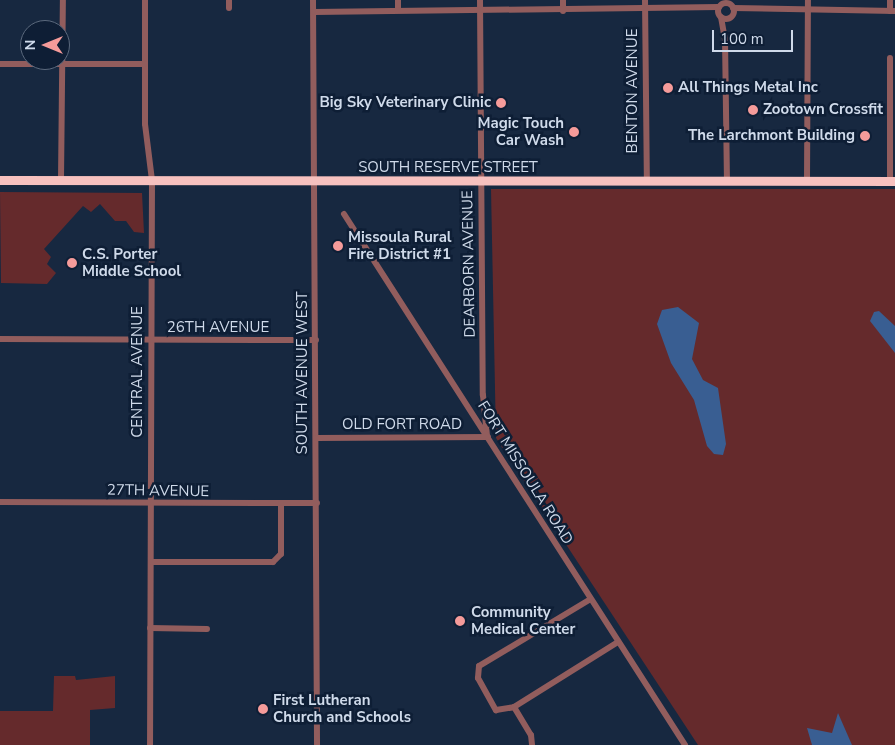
<!DOCTYPE html>
<style>
body{margin:0}
#map{position:relative;width:895px;height:745px;overflow:hidden;background:#172840;font-family:"Nunito Sans",sans-serif}
div>[style]{position:absolute}
[style*='--x']{left:calc(var(--x)*1px);top:calc(var(--y)*1px);width:calc(var(--w)*1px);rotate:calc(var(--a)*1deg)}
.green>*{inset:0;background:#652a2c}
.water>*{inset:0;background:#395e92}
.minor>*{height:6px;margin:-3px;padding:0 3px;transform-origin:3px;border-radius:3px;background:#925d5d}
.minor>.ring{margin:-3px;padding:0;box-sizing:content-box;background:none;border:6px solid #925d5d;border-radius:50%}
.highway>*{height:9px;margin:-4.5px;padding:0 4.5px;transform-origin:4.5px;border-radius:4.5px;background:#f7c1bf}
.dots>*{width:14px;height:14px;translate:-50% -50%;box-sizing:border-box;border:2px solid #0e1e35;border-radius:50%}
span{translate:-50% -50%;white-space:nowrap;text-align:center;line-height:1.15;-webkit-text-stroke:5px #0e1e35;paint-order:stroke}
.poi-label{font-size:15px;color:#cfdaea;font-weight:700}
.left{translate:0 -50%;text-align:left}
.right{translate:-100% -50%;text-align:right}
.street-label{font-size:15px;color:#cfdaea}
.north{position:absolute;left:20px;top:20px;width:50px;height:50px;box-sizing:border-box;background:#0e1e35;border:1px solid #5b697d;border-radius:50%;rotate:270deg;font-size:14px;font-weight:700;line-height:20px;text-align:center;color:#cfdaea}
.north::after{content:'';display:block;margin:auto;width:18px;height:22px;background:#f59b9a;clip-path:polygon(50% 0,100% 100%,50% 72%,0 100%)}
.scale{position:absolute;left:712px;top:30px;width:81px;height:22px;box-sizing:border-box;border:2px solid #cfdaea;border-top:0;padding-left:6px;font-size:15px;line-height:18px;white-space:nowrap;color:#cfdaea;-webkit-text-stroke:4px #0e1e35;paint-order:stroke}
</style>
<div id="map">
<div class="green">
<div style="clip-path:polygon(491px 189px,895px 189px,895px 745px,698px 745px,496px 438px)"></div>
<div style="clip-path:polygon(0 192px,142px 193px,144px 233px,134px 232px,126px 221px,115px 221px,100px 204px,91px 212px,83px 206px,44px 249px,51px 257px,47px 264px,56px 273px,47px 284px,1px 283px)"></div>
<div style="clip-path:polygon(54px 676px,75px 676px,76px 680px,115px 676px,115px 708px,90px 710px,90px 745px,0 745px,0 711px,53px 711px)"></div>
</div>
<div class="water">
<div style="clip-path:polygon(678px 307px,699px 323px,692px 359px,703px 380px,718px 388px,726px 444px,723px 455px,714px 454px,707px 446px,694px 400px,671px 363px,657px 324px,662px 310px)"></div>
<div style="clip-path:polygon(879px 311px,895px 326px,895px 353px,870px 321px,874px 312px)"></div>
<div style="clip-path:polygon(838px 713px,852px 745px,812px 745px,807px 728px,832px 733px)"></div>
</div>
<div class="minor">
<div style="--x:145;--y:0;--w:124;--a:90"></div>
<div style="--x:145;--y:124;--w:56;--a:82.9"></div>
<div style="--x:152;--y:180;--w:565;--a:90.2"></div>
<div style="--x:229;--y:0;--w:8;--a:90"></div>
<div style="--x:313;--y:0;--w:745;--a:89.69"></div>
<div style="--x:398;--y:0;--w:10;--a:90"></div>
<div style="--x:480;--y:0;--w:395;--a:89.6"></div>
<div style="--x:483;--y:395;--w:41;--a:84.4"></div>
<div style="--x:563;--y:0;--w:11;--a:90"></div>
<div style="--x:645;--y:0;--w:182;--a:89.4"></div>
<div class="ring" style="left:718px;top:3px;width:10px;height:10px"></div>
<div style="--x:733;--y:8;--w:162;--a:1.1"></div>
<div style="--x:890;--y:11;--w:11;--a:-90"></div>
<div style="--x:314;--y:12;--w:405;--a:-0.7"></div>
<div style="--x:721;--y:17;--w:22;--a:80"></div>
<div style="--x:725;--y:39;--w:142;--a:89.2"></div>
<div style="--x:890;--y:58;--w:123;--a:90"></div>
<div style="--x:0;--y:64;--w:145;--a:0"></div>
<div style="--x:61;--y:180;--w:180;--a:-89.4"></div>
<div style="--x:807;--y:181;--w:181;--a:-89.7"></div>
<div style="--x:344;--y:214;--w:631;--a:57.29"></div>
<div style="--x:0;--y:339;--w:316;--a:0.2"></div>
<div style="--x:316;--y:438;--w:172;--a:-0.3"></div>
<div style="--x:0;--y:502;--w:317;--a:0.2"></div>
<div style="--x:151;--y:562;--w:122;--a:0"></div>
<div style="--x:273;--y:562;--w:11;--a:-45"></div>
<div style="--x:281;--y:554;--w:51;--a:-90"></div>
<div style="--x:589;--y:600;--w:128;--a:149"></div>
<div style="--x:479;--y:666;--w:12;--a:95"></div>
<div style="--x:478;--y:678;--w:37;--a:61"></div>
<div style="--x:496;--y:710;--w:18;--a:-9"></div>
<div style="--x:514;--y:707;--w:123;--a:-32"></div>
<div style="--x:150;--y:628;--w:57;--a:1"></div>
<div style="--x:514;--y:707;--w:33;--a:59"></div>
<div style="--x:531;--y:735;--w:10;--a:84"></div>
</div>
<div class="highway">
<div style="--x:0;--y:180;--w:895;--a:0.06"></div>
</div>
<div class="dots">
<div style="left:668px;top:88px;background:#f59b9a"></div>
<div style="left:501px;top:103px;background:#f59b9a"></div>
<div style="left:753px;top:110px;background:#f59b9a"></div>
<div style="left:574px;top:132px;background:#f59b9a"></div>
<div style="left:865px;top:136px;background:#f59b9a"></div>
<div style="left:338px;top:246px;background:#f59b9a"></div>
<div style="left:72px;top:263px;background:#f59b9a"></div>
<div style="left:460px;top:621px;background:#f59b9a"></div>
<div style="left:263px;top:709px;background:#f59b9a"></div>
</div>
<div class="poi-label">
<span class="left" style="left:678px;top:88px">All Things Metal Inc</span>
<span class="right" style="left:491px;top:103px">Big Sky Veterinary Clinic</span>
<span class="left" style="left:763px;top:110px">Zootown Crossfit</span>
<span class="right" style="left:564px;top:132px">Magic Touch<br>Car Wash</span>
<span class="right" style="left:855px;top:136px">The Larchmont Building</span>
<span class="left" style="left:348px;top:246px">Missoula Rural<br>Fire District #1</span>
<span class="left" style="left:82px;top:263px">C.S. Porter<br>Middle School</span>
<span class="left" style="left:471px;top:621px">Community<br>Medical Center</span>
<span class="left" style="left:273px;top:709px">First Lutheran<br>Church and Schools</span>
</div>
<div class="street-label">
<span style="left:633px;top:91px;rotate:-90deg">BENTON AVENUE</span>
<span style="left:448px;top:168px">SOUTH RESERVE STREET</span>
<span style="left:469px;top:264px;rotate:-91deg">DEARBORN AVENUE</span>
<span style="left:218px;top:328px">26TH AVENUE</span>
<span style="left:138px;top:372px;rotate:-90deg">CENTRAL AVENUE</span>
<span style="left:303px;top:373px;rotate:-90deg">SOUTH AVENUE WEST</span>
<span style="left:402px;top:425px">OLD FORT ROAD</span>
<span style="left:525px;top:473px;rotate:58deg">FORT MISSOULA ROAD</span>
<span style="left:158px;top:491px;rotate:1deg">27TH AVENUE</span>
</div>
<div class="north">N</div>
<div class="scale">100 m</div>
</div>
